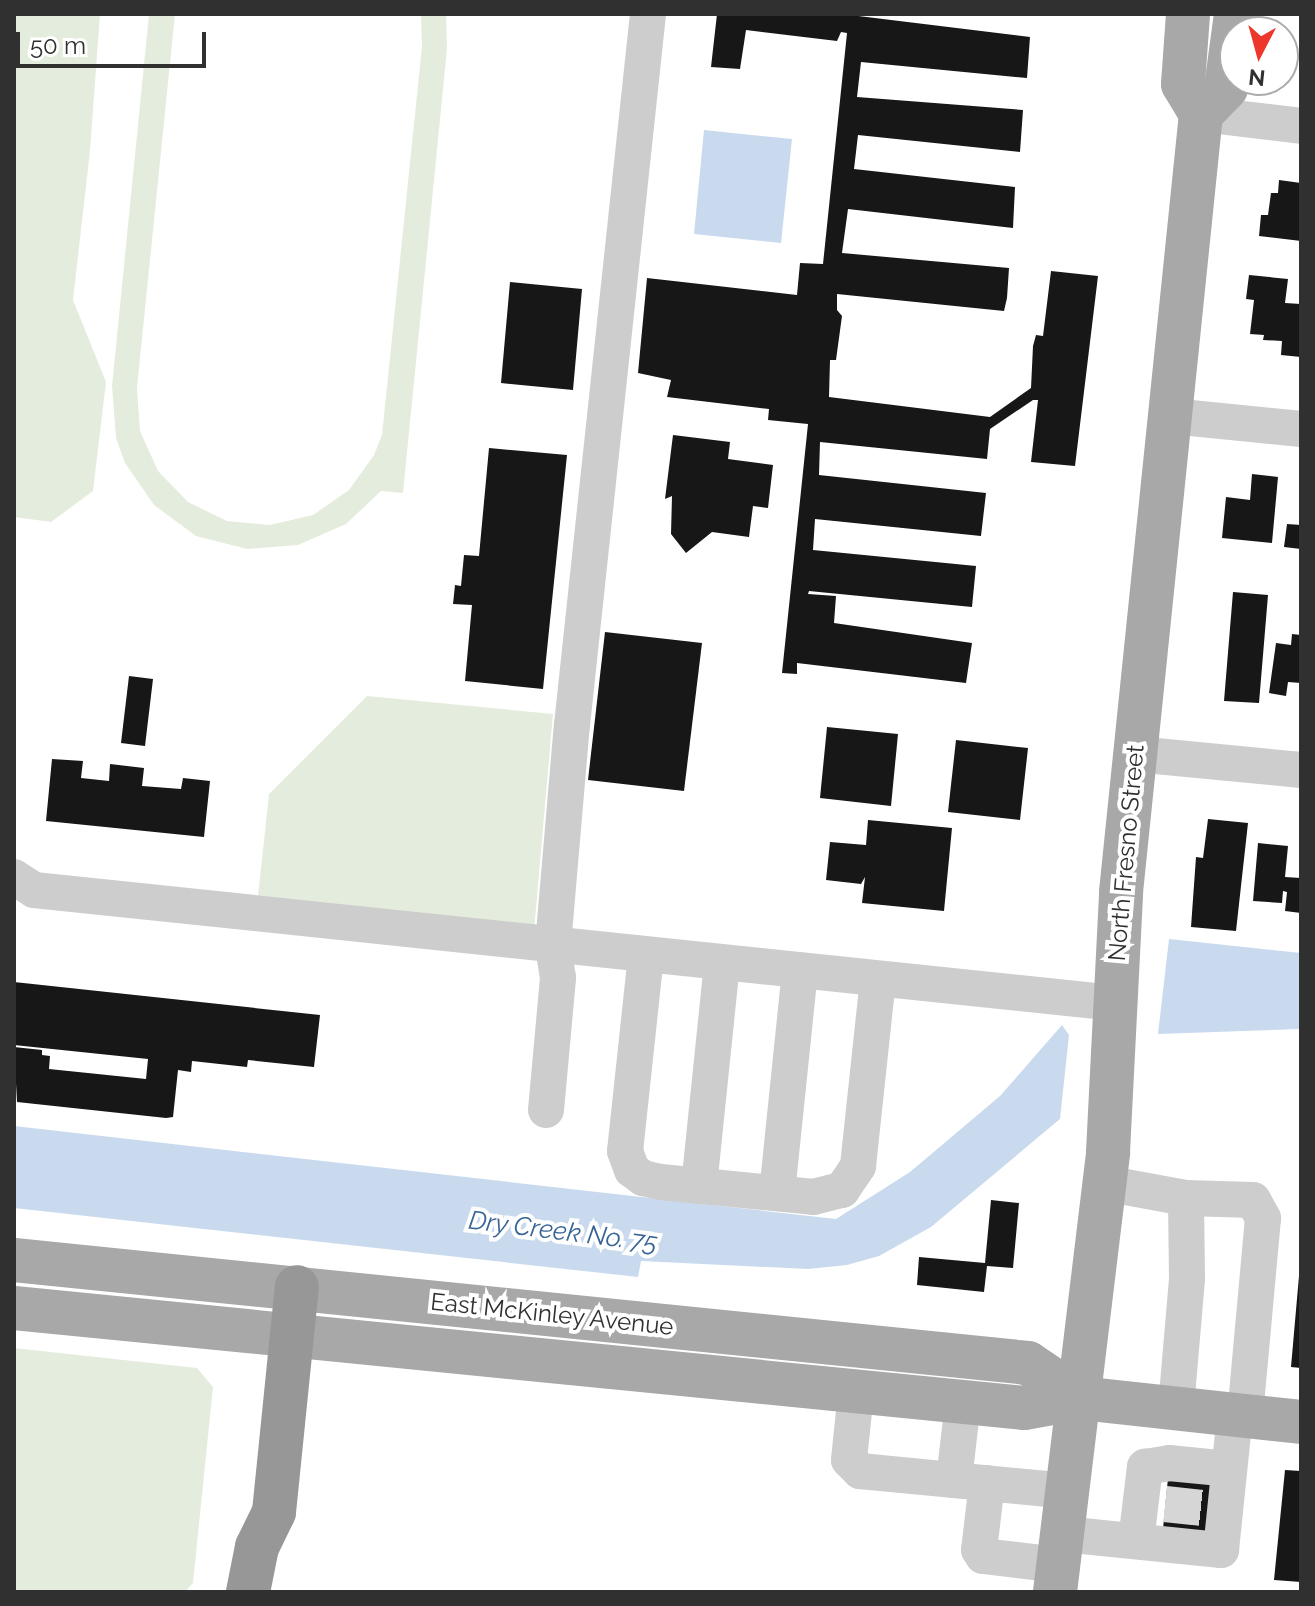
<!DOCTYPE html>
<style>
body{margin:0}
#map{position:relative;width:1315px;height:1606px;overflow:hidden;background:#fff;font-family:Raleway,sans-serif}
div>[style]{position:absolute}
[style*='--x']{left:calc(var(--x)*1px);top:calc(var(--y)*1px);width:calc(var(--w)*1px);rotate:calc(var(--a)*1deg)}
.green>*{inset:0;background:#e4eddd}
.water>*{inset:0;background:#c9daee}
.building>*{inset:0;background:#171717}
.minor-tunnel>*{height:36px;margin-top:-18px;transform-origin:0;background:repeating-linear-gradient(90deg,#d6d6d6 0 36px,transparent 0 54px)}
.minor>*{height:36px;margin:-18px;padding:0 18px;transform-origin:18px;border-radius:18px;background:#cdcdcd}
.major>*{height:44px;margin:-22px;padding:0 22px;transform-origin:22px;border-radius:22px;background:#a8a8a8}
.highway>*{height:44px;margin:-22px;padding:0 22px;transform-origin:22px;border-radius:22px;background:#979797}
span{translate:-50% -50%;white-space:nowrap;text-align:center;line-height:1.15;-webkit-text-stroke:8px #fff;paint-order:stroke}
.street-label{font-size:24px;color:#303030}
.water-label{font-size:26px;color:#396596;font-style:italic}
.frame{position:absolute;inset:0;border:16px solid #303030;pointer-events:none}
.north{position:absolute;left:1219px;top:16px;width:80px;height:80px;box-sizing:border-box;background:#fff;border:2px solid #acacac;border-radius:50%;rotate:186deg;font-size:22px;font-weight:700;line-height:32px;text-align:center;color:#303030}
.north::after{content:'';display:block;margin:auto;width:28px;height:36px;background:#ed372b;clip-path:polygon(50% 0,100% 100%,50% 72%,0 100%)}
.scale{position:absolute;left:16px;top:32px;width:190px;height:36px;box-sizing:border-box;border:4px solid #303030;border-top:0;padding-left:10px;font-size:24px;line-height:28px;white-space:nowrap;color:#303030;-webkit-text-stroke:6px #fff;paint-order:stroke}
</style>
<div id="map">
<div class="green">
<div style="clip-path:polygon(14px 14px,100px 14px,90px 151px,73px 300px,106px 382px,93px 491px,51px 522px,14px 517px)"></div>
<div style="clip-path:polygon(149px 14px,175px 14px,137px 388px,140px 431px,158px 471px,188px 502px,227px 521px,270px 525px,313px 515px,349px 490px,374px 455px,382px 435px,422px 46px,421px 14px,446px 14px,447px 49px,403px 493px,381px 491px,346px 524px,298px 545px,247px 549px,196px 536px,154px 505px,125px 463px,116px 438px,112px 386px)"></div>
<div style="clip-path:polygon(367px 696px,553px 714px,534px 931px,258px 896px,269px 794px)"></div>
<div style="clip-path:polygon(14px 1348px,197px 1368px,213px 1387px,193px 1583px,185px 1592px,14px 1592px)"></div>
</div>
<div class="water">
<div style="clip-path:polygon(704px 130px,792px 139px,781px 243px,694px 234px)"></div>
<div style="clip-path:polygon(1169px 939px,1301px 953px,1301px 1029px,1158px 1034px)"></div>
<div style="clip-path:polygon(1062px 1025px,1069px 1035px,1060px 1119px,931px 1227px,879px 1256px,847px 1265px,808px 1269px,641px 1261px,638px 1277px,14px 1208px,14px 1126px,836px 1219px,910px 1172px,1000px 1096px)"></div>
</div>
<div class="building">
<div style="clip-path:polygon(717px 14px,842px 14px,1030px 37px,1027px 78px,861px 62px,857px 97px,1023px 110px,1020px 152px,858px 135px,854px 169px,1015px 187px,1013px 228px,848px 209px,842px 253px,1009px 268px,1007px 298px,1004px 311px,837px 294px,837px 310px,842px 316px,836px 360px,830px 360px,829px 397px,990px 417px,1031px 388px,1033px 346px,1036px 335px,1043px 336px,1051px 271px,1098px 276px,1075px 466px,1031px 462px,1038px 400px,1033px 400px,990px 429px,987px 459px,820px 442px,819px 475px,986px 493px,981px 536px,815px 519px,813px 550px,976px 566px,972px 607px,809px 591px,808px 594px,836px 596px,834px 623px,972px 643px,966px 683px,797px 663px,797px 674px,782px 673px,808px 424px,768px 420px,769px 409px,667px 397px,671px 380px,638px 373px,647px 278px,797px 295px,800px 263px,823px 264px,847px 33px,841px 32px,837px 41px,746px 30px,740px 69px,711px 67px)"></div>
<div style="clip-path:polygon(1279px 180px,1301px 183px,1301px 241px,1259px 236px,1261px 215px,1268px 215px,1271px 193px,1278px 193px)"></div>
<div style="clip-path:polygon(1249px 275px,1288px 279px,1285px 303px,1301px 304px,1301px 357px,1281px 355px,1282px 341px,1263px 340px,1264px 335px,1250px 334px,1254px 300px,1246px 299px)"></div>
<div style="clip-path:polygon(510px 282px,582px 289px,573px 390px,501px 383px)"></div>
<div style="clip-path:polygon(673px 435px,730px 442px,728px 459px,773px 465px,768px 508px,753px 506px,749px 537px,712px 532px,686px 553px,671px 534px,672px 496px,665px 499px)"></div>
<div style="clip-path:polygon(489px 448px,567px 455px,543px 689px,465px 681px,472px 605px,453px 604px,455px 585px,461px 586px,464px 555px,479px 556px)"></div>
<div style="clip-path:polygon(1252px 474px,1278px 477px,1272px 543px,1222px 538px,1226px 497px,1250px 500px)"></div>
<div style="clip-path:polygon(1287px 524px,1301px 525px,1301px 549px,1284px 547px)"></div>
<div style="clip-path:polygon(1233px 592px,1268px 595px,1259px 703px,1224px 701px)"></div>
<div style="clip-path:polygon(605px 632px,702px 643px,684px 791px,588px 780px)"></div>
<div style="clip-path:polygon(1292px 634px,1301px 635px,1301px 683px,1288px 682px,1286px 696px,1269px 693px,1276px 643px,1291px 645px)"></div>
<div style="clip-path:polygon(129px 676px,153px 679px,145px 746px,121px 743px)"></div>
<div style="clip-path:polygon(827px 727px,898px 734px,891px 806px,820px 798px)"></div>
<div style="clip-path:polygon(956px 740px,1028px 748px,1020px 820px,948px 812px)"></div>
<div style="clip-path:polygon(52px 759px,83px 761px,81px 778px,109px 781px,110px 764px,144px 768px,142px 786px,181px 789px,183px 778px,210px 781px,204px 837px,46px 821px)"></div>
<div style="clip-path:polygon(1208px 819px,1248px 823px,1236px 931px,1191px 927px,1196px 857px,1203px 858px)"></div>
<div style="clip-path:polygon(868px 820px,952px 828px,944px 911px,862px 903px,865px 877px,861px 884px,826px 880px,830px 842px,866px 845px)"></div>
<div style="clip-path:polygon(1258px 843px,1288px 846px,1285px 877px,1301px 878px,1301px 913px,1285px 911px,1287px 892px,1283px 891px,1282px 903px,1253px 901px)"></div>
<div style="clip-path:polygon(14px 982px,320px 1015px,314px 1067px,248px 1060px,247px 1067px,192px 1061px,191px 1072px,178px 1070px,173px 1117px,166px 1118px,17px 1102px,14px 1047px,42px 1050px,42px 1055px,50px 1056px,49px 1069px,146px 1079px,148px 1059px,14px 1045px)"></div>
<div style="clip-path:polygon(991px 1200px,1019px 1203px,1013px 1268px,987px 1266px,984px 1292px,917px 1285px,919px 1257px,985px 1263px)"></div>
<div style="clip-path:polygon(1299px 1276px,1301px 1276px,1301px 1368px,1291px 1367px)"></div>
<div style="clip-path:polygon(1169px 1468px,1215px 1473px,1209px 1534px,1163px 1529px)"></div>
<div style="clip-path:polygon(1285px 1470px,1301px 1471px,1301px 1582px,1274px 1580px)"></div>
</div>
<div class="minor-tunnel">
<div style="--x:1165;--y:1504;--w:46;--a:6.2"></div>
</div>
<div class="minor">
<div style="--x:1201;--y:114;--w:101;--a:6.8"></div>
<div style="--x:1171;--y:416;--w:131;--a:5.7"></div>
<div style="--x:1135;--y:754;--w:167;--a:5.5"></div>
<div style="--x:14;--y:877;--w:24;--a:33"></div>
<div style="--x:34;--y:890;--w:1086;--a:5.97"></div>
<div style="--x:646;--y:955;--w:197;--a:96.1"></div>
<div style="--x:625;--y:1151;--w:20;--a:70"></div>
<div style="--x:632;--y:1170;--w:14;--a:36"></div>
<div style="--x:643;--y:1178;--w:18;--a:13"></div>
<div style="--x:661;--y:1182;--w:153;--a:5.6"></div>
<div style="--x:813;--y:1197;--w:30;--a:-14"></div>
<div style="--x:842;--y:1190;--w:29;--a:-56"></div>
<div style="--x:858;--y:1166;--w:188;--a:-83.9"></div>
<div style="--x:546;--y:1110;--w:133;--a:-84.8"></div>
<div style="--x:558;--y:978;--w:33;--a:-99"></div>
<div style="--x:553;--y:945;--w:221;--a:-85.1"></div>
<div style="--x:572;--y:725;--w:715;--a:-83.9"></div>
<div style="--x:1104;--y:1183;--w:83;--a:10.4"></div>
<div style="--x:1186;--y:1198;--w:81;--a:89.3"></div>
<div style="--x:1187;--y:1279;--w:129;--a:94.9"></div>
<div style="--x:699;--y:1186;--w:224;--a:-84.1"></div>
<div style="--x:777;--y:1193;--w:223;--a:-84.1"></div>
<div style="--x:1186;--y:1198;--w:67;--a:1.7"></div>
<div style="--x:1253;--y:1200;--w:21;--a:61"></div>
<div style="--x:1263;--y:1218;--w:199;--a:95.2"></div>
<div style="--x:856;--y:1392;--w:68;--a:95.9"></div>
<div style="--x:849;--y:1460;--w:16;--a:45"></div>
<div style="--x:860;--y:1471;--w:209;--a:5.5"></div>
<div style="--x:954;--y:1480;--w:79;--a:-83.4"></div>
<div style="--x:987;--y:1483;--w:67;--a:96.8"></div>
<div style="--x:979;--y:1550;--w:7;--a:56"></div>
<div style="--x:983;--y:1556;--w:77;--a:6.8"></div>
<div style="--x:1063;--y:1534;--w:159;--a:5.8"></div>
<div style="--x:1221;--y:1550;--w:136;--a:-84.1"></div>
<div style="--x:1136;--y:1541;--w:75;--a:-83.1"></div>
<div style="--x:1145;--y:1467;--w:24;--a:-9"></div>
<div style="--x:1169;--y:1463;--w:60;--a:5.7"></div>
</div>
<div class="major">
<div style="--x:1201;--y:114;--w:36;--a:-46"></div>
<div style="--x:1226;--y:88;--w:75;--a:-82.3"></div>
<div style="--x:14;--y:1260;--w:1019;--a:5.8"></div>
<div style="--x:1028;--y:1363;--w:63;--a:33.9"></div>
<div style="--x:14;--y:1308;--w:1015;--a:5.65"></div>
<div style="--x:1024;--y:1408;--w:57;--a:-10.1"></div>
<div style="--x:1080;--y:1398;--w:222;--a:6.2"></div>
<div style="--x:1055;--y:1592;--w:443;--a:-83.1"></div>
<div style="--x:1108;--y:1152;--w:260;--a:-87.1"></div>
<div style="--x:1121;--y:892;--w:782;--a:-84.13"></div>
<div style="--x:1201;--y:114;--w:35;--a:-121"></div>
<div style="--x:1183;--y:84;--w:70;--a:-85.9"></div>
</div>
<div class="highway">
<div style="--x:248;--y:1592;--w:46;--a:-78.7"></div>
<div style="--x:257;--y:1547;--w:39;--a:-64"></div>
<div style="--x:274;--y:1512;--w:226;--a:-84.2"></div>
</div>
<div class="street-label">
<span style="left:1126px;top:853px;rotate:-85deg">North Fresno Street</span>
<span style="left:552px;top:1314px;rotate:6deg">East McKinley Avenue</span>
</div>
<div class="water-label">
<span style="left:563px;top:1232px;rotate:7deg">Dry Creek No. 75</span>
</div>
<div class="frame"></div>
<div class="north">N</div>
<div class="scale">50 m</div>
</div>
